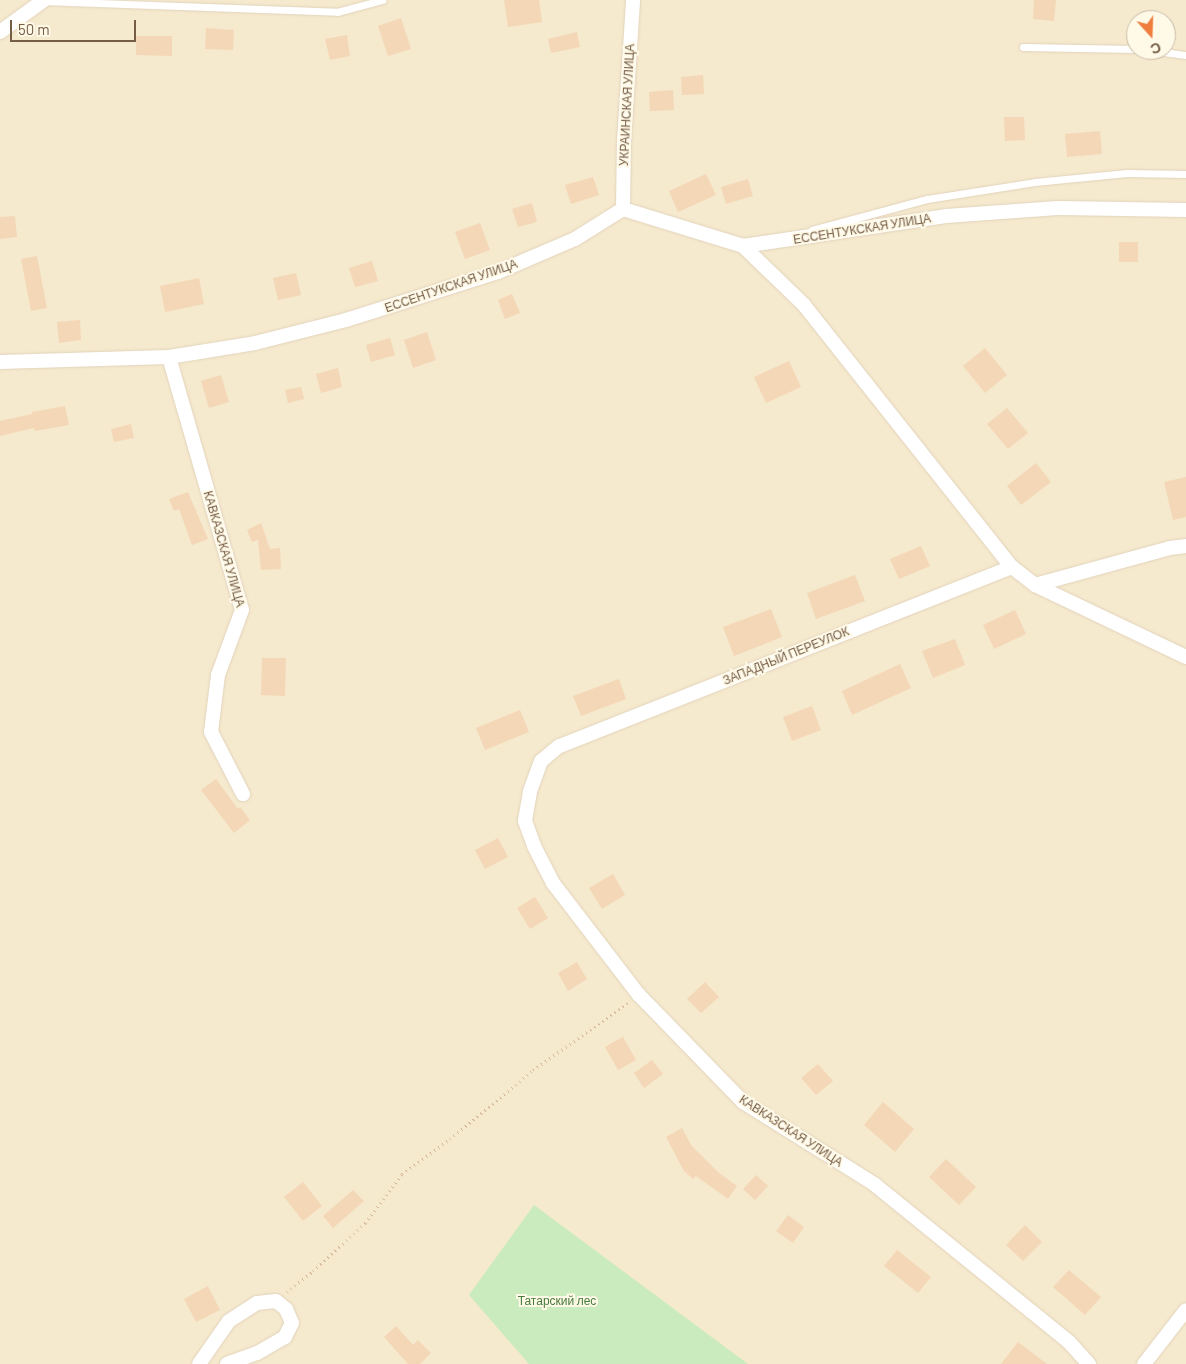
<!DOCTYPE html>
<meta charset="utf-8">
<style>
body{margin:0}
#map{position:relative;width:1186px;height:1364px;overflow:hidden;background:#fdf6e0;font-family:Barlow,sans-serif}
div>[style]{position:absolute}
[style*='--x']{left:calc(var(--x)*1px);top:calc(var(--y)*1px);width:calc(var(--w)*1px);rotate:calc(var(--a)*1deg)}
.residential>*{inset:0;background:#f5e9ce}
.green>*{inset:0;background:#caebbe}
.building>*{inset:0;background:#f4d7b6}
.path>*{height:3px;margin-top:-1.5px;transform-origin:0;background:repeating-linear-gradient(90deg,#d9bb99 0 1px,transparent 0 5px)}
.roads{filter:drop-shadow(0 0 1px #e2d3bb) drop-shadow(0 0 1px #e2d3bb)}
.lane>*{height:7px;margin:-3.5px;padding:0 3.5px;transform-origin:3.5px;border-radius:3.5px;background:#fff}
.street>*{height:14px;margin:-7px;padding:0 7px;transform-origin:7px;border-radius:7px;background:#fff}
span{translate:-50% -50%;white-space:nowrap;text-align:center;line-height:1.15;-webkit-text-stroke:4px #fff9e7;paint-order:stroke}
.street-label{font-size:12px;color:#755d46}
.park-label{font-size:12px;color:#477c3d}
.north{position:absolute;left:1126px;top:10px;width:50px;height:50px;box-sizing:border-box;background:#fff9e7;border:1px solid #c8bba7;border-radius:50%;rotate:160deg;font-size:14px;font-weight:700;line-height:20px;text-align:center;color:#755d46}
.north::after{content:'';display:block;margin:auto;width:18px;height:22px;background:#ee7d3e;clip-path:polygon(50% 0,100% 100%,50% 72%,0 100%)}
.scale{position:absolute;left:10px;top:20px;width:126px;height:22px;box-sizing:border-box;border:2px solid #755d46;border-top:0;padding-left:6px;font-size:15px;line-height:18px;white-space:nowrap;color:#755d46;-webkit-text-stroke:4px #fff9e7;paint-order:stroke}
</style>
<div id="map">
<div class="residential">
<div style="clip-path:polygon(evenodd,0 0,1186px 0,1186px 1364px,0 1364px,0 0,1136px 20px,1166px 20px,1166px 50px,1136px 50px,1136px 20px)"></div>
</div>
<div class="green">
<div style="clip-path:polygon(534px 1205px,748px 1364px,529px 1364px,469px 1295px)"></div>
</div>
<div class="building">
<div style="clip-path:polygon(504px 0,539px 0,542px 22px,508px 27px)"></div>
<div style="clip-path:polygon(1034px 0,1056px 0,1054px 21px,1033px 19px)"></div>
<div style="clip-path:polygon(401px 18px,411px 49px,388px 56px,378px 26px)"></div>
<div style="clip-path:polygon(206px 28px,234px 30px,233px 50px,205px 49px)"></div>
<div style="clip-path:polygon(577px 32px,580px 47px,551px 53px,548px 39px)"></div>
<div style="clip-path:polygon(347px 35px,350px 56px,330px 60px,325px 39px)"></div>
<div style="clip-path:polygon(136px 36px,172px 36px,172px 56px,136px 55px)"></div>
<div style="clip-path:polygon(703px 75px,704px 94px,682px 95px,681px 77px)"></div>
<div style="clip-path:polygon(673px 90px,674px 110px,650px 111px,649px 92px)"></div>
<div style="clip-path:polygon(1004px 117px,1024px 117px,1025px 140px,1005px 141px)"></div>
<div style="clip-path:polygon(1100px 131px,1102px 154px,1067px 157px,1065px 134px)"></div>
<div style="clip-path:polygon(706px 174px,716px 195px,678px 212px,669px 191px)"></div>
<div style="clip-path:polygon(593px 177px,599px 195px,571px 204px,565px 185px)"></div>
<div style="clip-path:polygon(748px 179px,753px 196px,726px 204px,721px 187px)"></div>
<div style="clip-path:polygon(532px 203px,537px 222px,518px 227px,512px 209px)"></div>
<div style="clip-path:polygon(15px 216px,17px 237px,0 239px,0 217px)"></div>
<div style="clip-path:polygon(480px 223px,490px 250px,465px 259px,455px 232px)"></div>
<div style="clip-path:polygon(1119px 242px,1138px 242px,1138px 262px,1119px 262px)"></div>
<div style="clip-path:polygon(37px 256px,47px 308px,31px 311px,21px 259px)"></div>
<div style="clip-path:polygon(372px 261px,378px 281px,355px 287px,349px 268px)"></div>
<div style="clip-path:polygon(296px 273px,301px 295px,278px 300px,273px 278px)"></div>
<div style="clip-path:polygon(199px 278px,204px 304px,165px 312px,160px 286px)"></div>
<div style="clip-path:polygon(512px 294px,520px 313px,505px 319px,498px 300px)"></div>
<div style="clip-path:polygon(80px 320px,81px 340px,59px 343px,57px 322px)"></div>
<div style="clip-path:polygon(427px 332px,436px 360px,413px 368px,404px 340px)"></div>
<div style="clip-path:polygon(390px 338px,395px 355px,371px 362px,366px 345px)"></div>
<div style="clip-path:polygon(985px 348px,1007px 375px,985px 393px,963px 366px)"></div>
<div style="clip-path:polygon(789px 361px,801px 387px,766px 403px,754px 377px)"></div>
<div style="clip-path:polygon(338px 368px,342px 387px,321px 393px,316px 374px)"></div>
<div style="clip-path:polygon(221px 375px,229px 402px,209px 408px,201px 381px)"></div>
<div style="clip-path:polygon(301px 387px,304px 399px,288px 403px,285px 390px)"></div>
<div style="clip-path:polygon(65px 406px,69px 425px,35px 431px,34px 428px,0 436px,0 421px,32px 414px,32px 412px)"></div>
<div style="clip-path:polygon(1007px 408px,1028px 433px,1008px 449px,987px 424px)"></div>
<div style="clip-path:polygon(131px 424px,134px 438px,114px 442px,111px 429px)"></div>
<div style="clip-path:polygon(1036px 463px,1051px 482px,1021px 505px,1007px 486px)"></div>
<div style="clip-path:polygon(1186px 477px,1186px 517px,1173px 520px,1164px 482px)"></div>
<div style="clip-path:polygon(188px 492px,208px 539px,192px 545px,179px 509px,174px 511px,169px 499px)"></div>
<div style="clip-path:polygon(261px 523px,270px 549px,280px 548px,281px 569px,261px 570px,258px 540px,252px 542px,247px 530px)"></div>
<div style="clip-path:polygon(921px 546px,930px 566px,899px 579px,890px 559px)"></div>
<div style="clip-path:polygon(855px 575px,865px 601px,816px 619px,807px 593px)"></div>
<div style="clip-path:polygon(771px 609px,782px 637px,734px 656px,723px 627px)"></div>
<div style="clip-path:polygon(1015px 610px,1026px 634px,994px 649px,983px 625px)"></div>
<div style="clip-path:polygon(955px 639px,965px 665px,933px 678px,922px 651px)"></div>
<div style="clip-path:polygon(262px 658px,286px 658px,285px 696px,261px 695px)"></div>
<div style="clip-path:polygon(900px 664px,911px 688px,852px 715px,842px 691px)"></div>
<div style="clip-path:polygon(619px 679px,626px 699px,581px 716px,573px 696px)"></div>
<div style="clip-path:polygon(812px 706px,821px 730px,792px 741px,783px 717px)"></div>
<div style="clip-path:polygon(520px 710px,529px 732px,485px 750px,476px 728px)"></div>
<div style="clip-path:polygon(216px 779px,238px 809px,240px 807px,250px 820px,234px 833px,201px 790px)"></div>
<div style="clip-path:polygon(498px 838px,508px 857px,485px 869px,475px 850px)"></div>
<div style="clip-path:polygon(613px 874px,625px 895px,602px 909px,589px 888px)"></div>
<div style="clip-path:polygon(535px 897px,548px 918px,530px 929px,517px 908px)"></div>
<div style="clip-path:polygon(577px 962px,587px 979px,568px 991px,558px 973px)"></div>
<div style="clip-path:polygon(705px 982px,719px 997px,701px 1013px,687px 999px)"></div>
<div style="clip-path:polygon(623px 1037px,636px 1060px,618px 1070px,605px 1047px)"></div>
<div style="clip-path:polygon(652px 1060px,663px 1074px,644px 1088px,634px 1073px)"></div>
<div style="clip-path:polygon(818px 1064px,833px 1081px,816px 1095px,801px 1078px)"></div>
<div style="clip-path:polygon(883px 1102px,914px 1129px,895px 1152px,864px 1125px)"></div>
<div style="clip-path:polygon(682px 1128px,691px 1145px,719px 1173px,737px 1186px,728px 1199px,696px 1176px,693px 1179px,684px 1171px,666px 1137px)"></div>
<div style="clip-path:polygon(946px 1159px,976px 1187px,959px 1205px,929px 1177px)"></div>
<div style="clip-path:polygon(756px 1175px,768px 1186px,755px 1200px,743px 1189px)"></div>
<div style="clip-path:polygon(303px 1182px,322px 1206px,303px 1221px,284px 1197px)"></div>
<div style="clip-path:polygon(353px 1190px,364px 1201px,333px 1228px,323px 1216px)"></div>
<div style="clip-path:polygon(788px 1215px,804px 1227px,793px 1243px,776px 1231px)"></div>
<div style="clip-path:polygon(1025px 1225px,1042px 1242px,1023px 1261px,1006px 1245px)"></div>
<div style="clip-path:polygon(897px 1250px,931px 1277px,918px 1293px,884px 1266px)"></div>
<div style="clip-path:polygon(1069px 1270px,1101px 1297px,1085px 1315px,1053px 1287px)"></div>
<div style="clip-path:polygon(208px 1286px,220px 1310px,196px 1322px,184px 1299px)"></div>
<div style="clip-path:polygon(396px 1326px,413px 1345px,418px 1340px,431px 1353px,420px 1364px,408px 1364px,384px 1337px)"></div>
<div style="clip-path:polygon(1018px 1342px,1047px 1364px,1001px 1364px)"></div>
</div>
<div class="path">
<div style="--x:287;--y:1292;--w:33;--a:-39"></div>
<div style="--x:313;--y:1271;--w:71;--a:-42.7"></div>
<div style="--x:365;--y:1223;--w:61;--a:-52.9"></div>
<div style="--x:402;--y:1174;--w:59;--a:-36.1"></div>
<div style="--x:450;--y:1139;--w:108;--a:-39.7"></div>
<div style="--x:533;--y:1070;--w:116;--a:-35.2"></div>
</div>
<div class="roads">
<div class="lane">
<div style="--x:43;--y:1;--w:294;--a:2.1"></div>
<div style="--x:337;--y:12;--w:47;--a:-14.9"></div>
<div style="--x:1023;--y:47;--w:113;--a:1"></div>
<div style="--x:1149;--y:50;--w:37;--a:8"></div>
<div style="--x:812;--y:230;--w:119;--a:-15.1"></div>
<div style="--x:927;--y:199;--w:109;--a:-8.9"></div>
<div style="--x:1035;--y:182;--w:92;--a:-5.6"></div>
<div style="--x:1127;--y:173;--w:59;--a:1"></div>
</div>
<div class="street">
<div style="--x:0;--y:32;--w:54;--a:-36"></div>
<div style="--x:623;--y:209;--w:68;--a:-89.2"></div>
<div style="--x:624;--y:141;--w:141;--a:-86.3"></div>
<div style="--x:743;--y:246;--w:85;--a:44"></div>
<div style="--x:804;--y:305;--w:335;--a:51.6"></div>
<div style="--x:1012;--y:567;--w:29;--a:38"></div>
<div style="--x:1035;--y:585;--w:167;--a:25.5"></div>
<div style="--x:169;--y:357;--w:263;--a:73.9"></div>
<div style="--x:242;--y:610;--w:69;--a:110.3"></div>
<div style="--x:218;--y:675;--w:57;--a:97"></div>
<div style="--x:211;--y:732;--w:70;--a:62.7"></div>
<div style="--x:0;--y:362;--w:169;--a:-1.7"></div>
<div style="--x:169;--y:357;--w:87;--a:-9.2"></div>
<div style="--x:255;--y:343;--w:94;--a:-14.2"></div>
<div style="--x:346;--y:320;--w:159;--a:-17.5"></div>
<div style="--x:498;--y:272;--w:84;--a:-23.2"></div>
<div style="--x:575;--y:239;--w:57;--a:-32"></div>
<div style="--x:623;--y:209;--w:126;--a:17.1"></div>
<div style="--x:743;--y:246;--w:205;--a:-8.4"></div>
<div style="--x:946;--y:216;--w:112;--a:-4.1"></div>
<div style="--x:1058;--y:208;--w:128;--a:0.9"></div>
<div style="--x:1012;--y:567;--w:487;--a:158.4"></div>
<div style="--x:559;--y:746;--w:23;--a:140"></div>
<div style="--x:541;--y:761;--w:33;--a:110"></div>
<div style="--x:530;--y:792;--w:29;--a:100"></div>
<div style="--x:525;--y:821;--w:27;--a:70"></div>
<div style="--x:534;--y:846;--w:42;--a:62.8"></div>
<div style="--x:553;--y:883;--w:141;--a:52.5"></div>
<div style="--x:639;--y:995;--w:149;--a:45.8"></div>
<div style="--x:743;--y:1102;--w:155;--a:32"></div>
<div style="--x:874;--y:1184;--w:251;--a:39"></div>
<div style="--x:1069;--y:1342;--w:30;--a:48"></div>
<div style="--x:1035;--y:585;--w:140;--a:-15.3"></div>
<div style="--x:1170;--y:548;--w:16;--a:-7"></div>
<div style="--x:199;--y:1364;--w:52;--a:-55.1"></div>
<div style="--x:229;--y:1321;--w:33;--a:-33"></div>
<div style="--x:257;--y:1303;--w:19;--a:-6"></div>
<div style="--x:276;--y:1301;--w:13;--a:39"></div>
<div style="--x:286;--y:1309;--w:15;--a:67"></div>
<div style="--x:292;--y:1323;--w:16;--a:117"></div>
<div style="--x:285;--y:1337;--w:32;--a:150"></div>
<div style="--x:257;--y:1353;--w:32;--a:160"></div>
<div style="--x:1144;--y:1364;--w:68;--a:-52.1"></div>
</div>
</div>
<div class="street-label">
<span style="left:627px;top:105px;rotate:-87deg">УКРАИНСКАЯ УЛИЦА</span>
<span style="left:862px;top:229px;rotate:-9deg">ЕССЕНТУКСКАЯ УЛИЦА</span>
<span style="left:451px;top:286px;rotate:-19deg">ЕССЕНТУКСКАЯ УЛИЦА</span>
<span style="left:224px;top:549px;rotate:74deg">КАВКАЗСКАЯ УЛИЦА</span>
<span style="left:786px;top:656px;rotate:-22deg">ЗАПАДНЫЙ ПЕРЕУЛОК</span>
<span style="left:791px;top:1131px;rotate:33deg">КАВКАЗСКАЯ УЛИЦА</span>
</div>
<div class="park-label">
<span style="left:557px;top:1301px">Татарский лес</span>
</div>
<div class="north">С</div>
<div class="scale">50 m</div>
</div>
